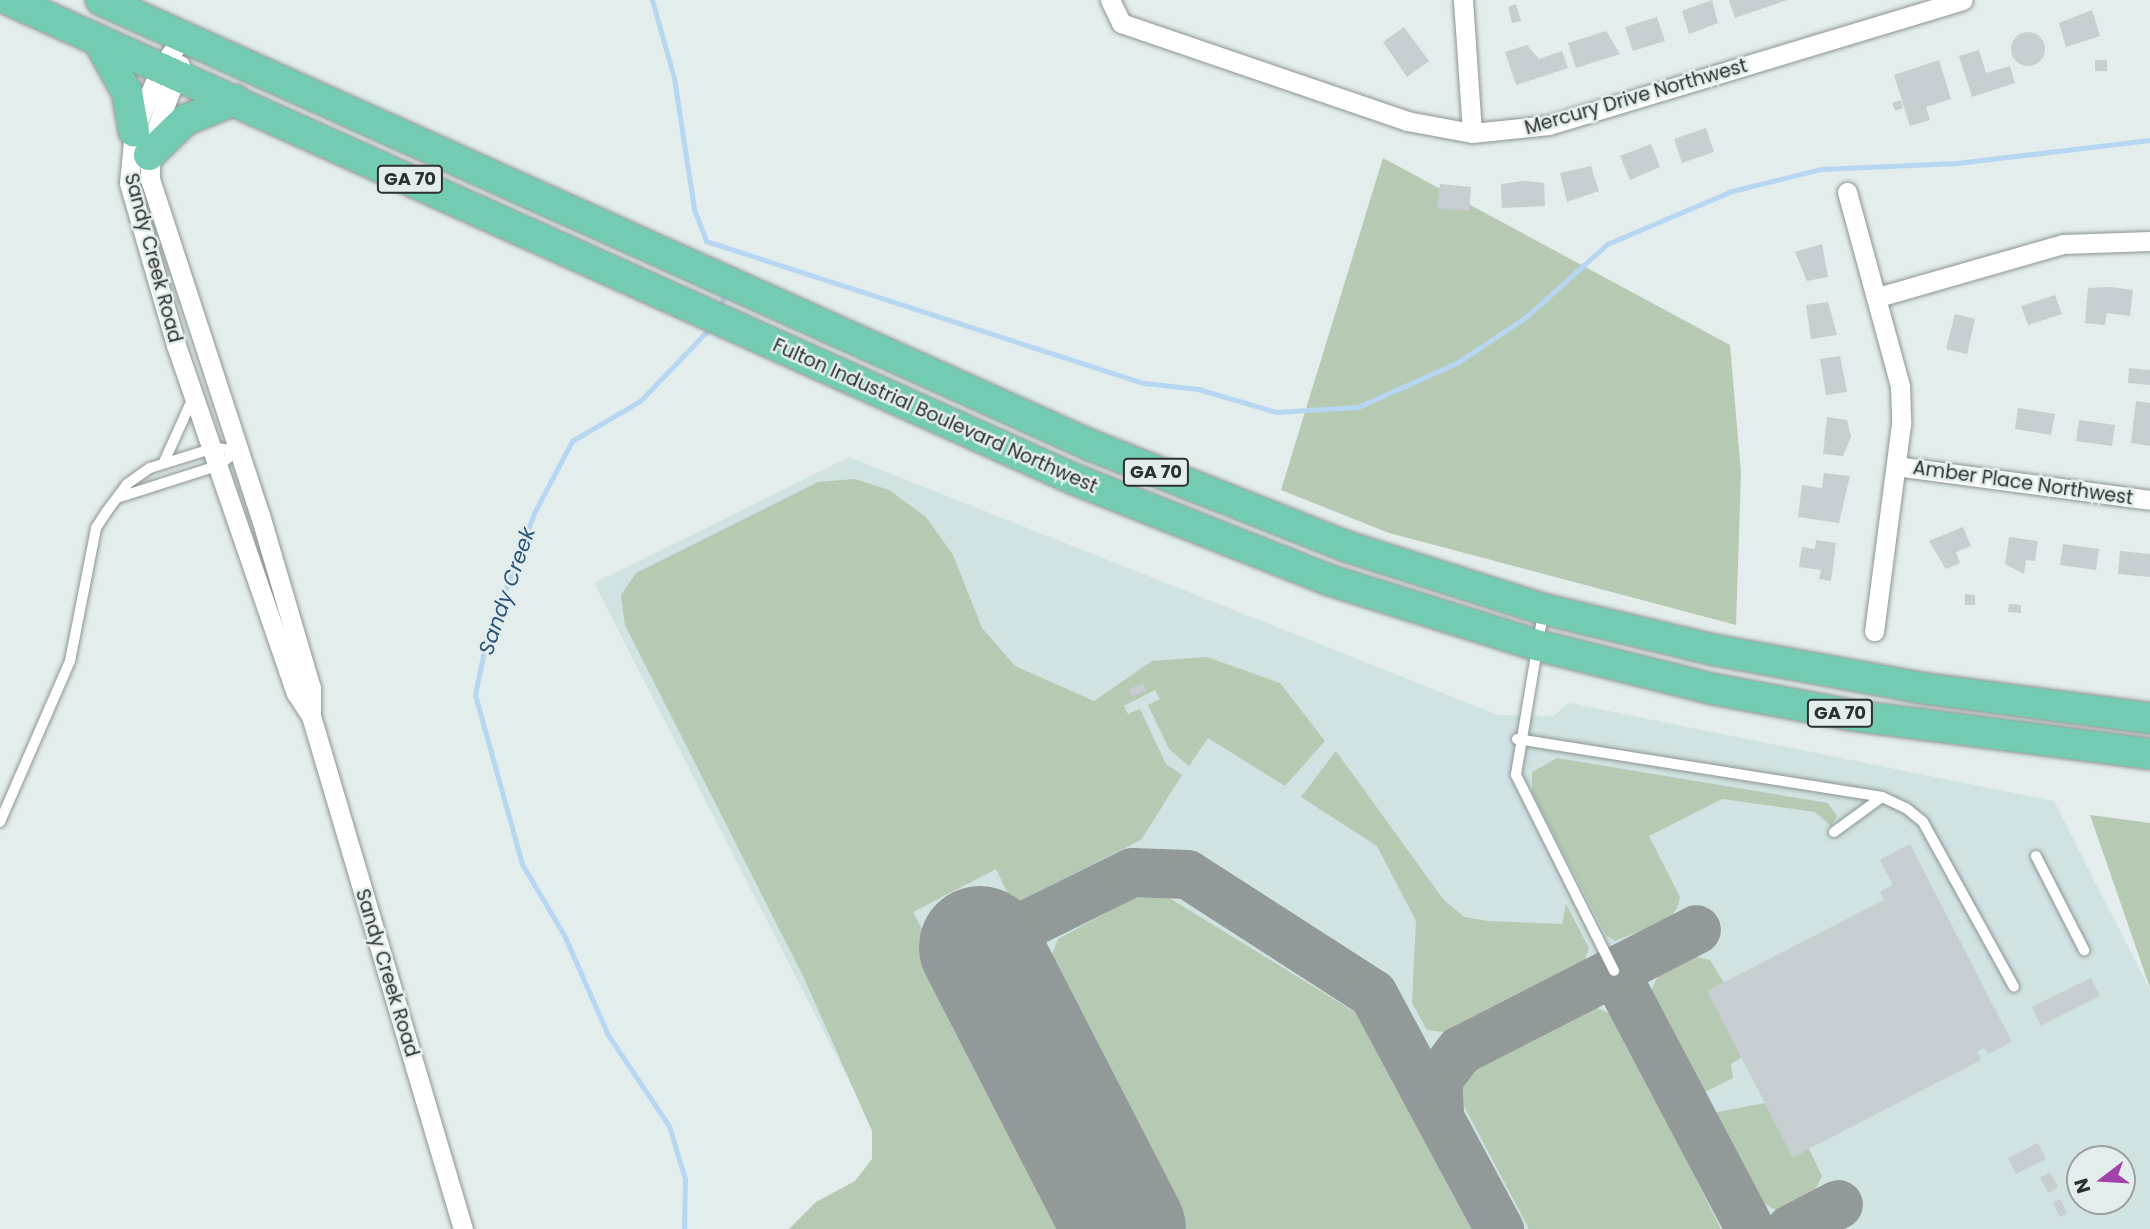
<!DOCTYPE html>
<style>
body{margin:0}
#map{position:relative;width:2150px;height:1229px;overflow:hidden;background:#e3edec;font-family:Poppins,sans-serif}
div>[style]{position:absolute}
[style*='--x']{left:calc(var(--x)*1px);top:calc(var(--y)*1px);width:calc(var(--w)*1px);rotate:calc(var(--a)*1deg)}
.built>*{inset:0;background:#d0e2e1}
.green>*{inset:0;background:#b6cab3}
.stream>*{height:5px;margin:-2.5px;padding:0 2.5px;transform-origin:2.5px;border-radius:2.5px;background:#b7d6f2}
.taxiway>*{height:49px;margin:-24.5px;padding:0 24.5px;transform-origin:24.5px;border-radius:24.5px;background:#929a99}
.runway>*{height:122px;margin:-61px;padding:0 61px;transform-origin:61px;border-radius:61px;background:#929a99}
.building>*{inset:0;background:#c6ced1}
.round{border-radius:50%}
.roads{filter:drop-shadow(0 0 2px #8c9595) drop-shadow(0 0 2px #8c9595)}
.service>*{height:10px;margin:-5px;padding:0 5px;transform-origin:5px;border-radius:5px;background:#fff}
.minor>*{height:19px;margin:-9.5px;padding:0 9.5px;transform-origin:9.5px;border-radius:9.5px;background:#fff}
.primary>*{height:30px;margin:-15px;padding:0 15px;transform-origin:15px;border-radius:15px;background:#73cbb3}
span{translate:-50% -50%;white-space:nowrap;text-align:center;line-height:1.15;-webkit-text-stroke:5px #e3edec;paint-order:stroke}
.shield-label span{padding:2px 5px;background:#e3edec;border:2px solid;border-radius:5px;-webkit-text-stroke-width:0}
.shield-label{font-size:18px;color:#2c3030;font-weight:700}
.street-label{font-size:19px;color:#2c3030}
.water-label{font-size:21px;color:#26547a;font-style:italic}
.north{position:absolute;left:2066px;top:1145px;width:70px;height:70px;box-sizing:border-box;background:#e3edec;border:2px solid #9aa1a1;border-radius:50%;rotate:253deg;font-size:19px;font-weight:700;line-height:28px;text-align:center;color:#2c3030}
.north::after{content:'';display:block;margin:auto;width:24px;height:32px;background:#a342aa;clip-path:polygon(50% 0,100% 100%,50% 72%,0 100%)}
</style>
<div id="map">
<div class="built">
<div style="clip-path:polygon(evenodd,849px 457px,1498px 715px,1553px 716px,1569px 703px,2054px 801px,2150px 990px,2150px 1229px,925px 1229px,594px 583px,849px 457px,2080px 1159px,2122px 1159px,2122px 1201px,2080px 1201px,2080px 1159px)"></div>
</div>
<div class="green">
<div style="clip-path:polygon(1383px 158px,1730px 345px,1741px 473px,1736px 625px,1389px 533px,1281px 490px)"></div>
<div style="clip-path:polygon(855px 479px,889px 490px,926px 517px,953px 555px,982px 628px,1015px 666px,1094px 701px,1152px 661px,1207px 657px,1280px 683px,1325px 741px,1285px 786px,1208px 738px,1189px 766px,1169px 749px,1148px 705px,1160px 699px,1155px 690px,1124px 706px,1128px 714px,1140px 709px,1166px 764px,1182px 775px,1141px 840px,1013px 905px,996px 869px,913px 912px,1079px 1229px,789px 1229px,816px 1202px,855px 1181px,872px 1159px,872px 1131px,804px 978px,625px 625px,621px 595px,636px 573px,818px 482px)"></div>
<div style="clip-path:polygon(1336px 751px,1443px 899px,1464px 917px,1488px 921px,1562px 924px,1566px 904px,1589px 948px,1584px 963px,1450px 1033px,1427px 1030px,1412px 1003px,1416px 921px,1377px 846px,1301px 797px)"></div>
<div style="clip-path:polygon(1557px 758px,1828px 803px,1837px 816px,1831px 826px,1815px 812px,1722px 799px,1649px 836px,1680px 897px,1678px 906px,1669px 920px,1615px 941px,1606px 935px,1532px 792px,1532px 772px)"></div>
<div style="clip-path:polygon(2090px 815px,2150px 823px,2150px 988px)"></div>
<div style="clip-path:polygon(1163px 894px,1358px 1014px,1471px 1229px,1175px 1229px,1044px 974px,1058px 939px,1133px 898px)"></div>
<div style="clip-path:polygon(1692px 956px,1710px 960px,1724px 983px,1742px 1057px,1731px 1064px,1733px 1078px,1705px 1092px,1651px 991px,1660px 972px)"></div>
<div style="clip-path:polygon(1591px 1006px,1614px 1015px,1721px 1229px,1529px 1229px,1458px 1095px,1459px 1082px,1468px 1069px)"></div>
<div style="clip-path:polygon(1765px 1103px,1793px 1157px,1809px 1149px,1822px 1176px,1813px 1194px,1778px 1211px,1757px 1200px,1712px 1113px)"></div>
</div>
<div class="stream">
<div style="--x:652;--y:0;--w:81;--a:74.2"></div>
<div style="--x:674;--y:78;--w:133;--a:81.3"></div>
<div style="--x:694;--y:209;--w:34;--a:69"></div>
<div style="--x:706;--y:241;--w:460;--a:18"></div>
<div style="--x:1144;--y:383;--w:54;--a:6.3"></div>
<div style="--x:1198;--y:389;--w:81;--a:16.4"></div>
<div style="--x:1276;--y:412;--w:82;--a:-3.5"></div>
<div style="--x:1358;--y:407;--w:110;--a:-24.2"></div>
<div style="--x:1458;--y:362;--w:82;--a:-33.5"></div>
<div style="--x:1526;--y:317;--w:109;--a:-42"></div>
<div style="--x:1607;--y:244;--w:136;--a:-23"></div>
<div style="--x:1732;--y:191;--w:92;--a:-13.9"></div>
<div style="--x:1821;--y:169;--w:136;--a:-2.5"></div>
<div style="--x:1957;--y:163;--w:194;--a:-6.8"></div>
<div style="--x:719;--y:311;--w:21;--a:-73"></div>
<div style="--x:684;--y:1229;--w:50;--a:-88.9"></div>
<div style="--x:685;--y:1179;--w:55;--a:-106.8"></div>
<div style="--x:669;--y:1126;--w:110;--a:-123.8"></div>
<div style="--x:608;--y:1035;--w:109;--a:-113.7"></div>
<div style="--x:564;--y:935;--w:82;--a:-120.6"></div>
<div style="--x:522;--y:864;--w:175;--a:-105.5"></div>
<div style="--x:475;--y:695;--w:55;--a:-78.5"></div>
<div style="--x:486;--y:641;--w:137;--a:-69.4"></div>
<div style="--x:534;--y:513;--w:81;--a:-62.2"></div>
<div style="--x:572;--y:441;--w:79;--a:-30.5"></div>
<div style="--x:640;--y:401;--w:104;--a:-46.2"></div>
</div>
<div class="taxiway">
<div style="--x:980;--y:947;--w:169;--a:-26.3"></div>
<div style="--x:1132;--y:872;--w:55;--a:2.1"></div>
<div style="--x:1187;--y:874;--w:221;--a:32.8"></div>
<div style="--x:1373;--y:994;--w:267;--a:61.8"></div>
<div style="--x:1614;--y:971;--w:292;--a:62.2"></div>
<div style="--x:1439;--y:1113;--w:33;--a:-93"></div>
<div style="--x:1437;--y:1080;--w:38;--a:-53"></div>
<div style="--x:1460;--y:1050;--w:265;--a:-27.1"></div>
<div style="--x:1790;--y:1229;--w:54;--a:-27.5"></div>
</div>
<div class="runway">
<div style="--x:980;--y:947;--w:317;--a:62.8"></div>
</div>
<div class="building">
<div style="clip-path:polygon(1712px 0,1718px 23px,1689px 34px,1682px 11px)"></div>
<div style="clip-path:polygon(1729px 0,1787px 0,1735px 18px)"></div>
<div style="clip-path:polygon(1516px 4px,1521px 21px,1512px 23px,1508px 7px)"></div>
<div style="clip-path:polygon(2092px 10px,2100px 36px,2066px 47px,2059px 23px)"></div>
<div style="clip-path:polygon(1657px 17px,1665px 41px,1633px 51px,1625px 27px)"></div>
<div style="clip-path:polygon(1404px 27px,1429px 61px,1407px 77px,1383px 42px)"></div>
<div style="clip-path:polygon(1606px 31px,1620px 54px,1576px 68px,1568px 43px)"></div>
<div class="round" style="left:2011px;top:32px;width:34px;height:34px"></div>
<div style="clip-path:polygon(1527px 45px,1539px 59px,1562px 51px,1568px 68px,1516px 85px,1505px 52px)"></div>
<div style="clip-path:polygon(1979px 50px,1986px 73px,2010px 66px,2015px 83px,1972px 97px,1959px 56px)"></div>
<div style="clip-path:polygon(1939px 60px,1951px 99px,1926px 107px,1930px 120px,1910px 126px,1894px 75px)"></div>
<div style="clip-path:polygon(2095px 60px,2107px 60px,2107px 71px,2095px 71px)"></div>
<div style="clip-path:polygon(1901px 100px,1903px 108px,1895px 111px,1892px 103px)"></div>
<div style="clip-path:polygon(1706px 128px,1714px 152px,1682px 163px,1674px 139px)"></div>
<div style="clip-path:polygon(1651px 144px,1660px 167px,1630px 180px,1620px 156px)"></div>
<div style="clip-path:polygon(1591px 166px,1599px 191px,1567px 202px,1560px 173px)"></div>
<div style="clip-path:polygon(1523px 181px,1544px 183px,1545px 206px,1502px 208px,1501px 184px)"></div>
<div style="clip-path:polygon(1440px 184px,1471px 187px,1469px 211px,1437px 208px)"></div>
<div style="clip-path:polygon(1822px 244px,1828px 277px,1807px 281px,1795px 252px)"></div>
<div style="clip-path:polygon(2111px 287px,2133px 290px,2130px 316px,2107px 313px,2105px 325px,2085px 323px,2088px 288px)"></div>
<div style="clip-path:polygon(2055px 295px,2062px 314px,2028px 325px,2021px 306px)"></div>
<div style="clip-path:polygon(1828px 302px,1837px 335px,1811px 339px,1806px 305px)"></div>
<div style="clip-path:polygon(1955px 314px,1975px 319px,1967px 354px,1946px 349px)"></div>
<div style="clip-path:polygon(1840px 356px,1847px 392px,1826px 395px,1820px 359px)"></div>
<div style="clip-path:polygon(2129px 368px,2150px 370px,2150px 385px,2128px 383px)"></div>
<div style="clip-path:polygon(2136px 401px,2150px 403px,2150px 446px,2131px 443px)"></div>
<div style="clip-path:polygon(2018px 408px,2055px 414px,2051px 435px,2015px 429px)"></div>
<div style="clip-path:polygon(1827px 417px,1847px 420px,1851px 437px,1843px 456px,1823px 454px)"></div>
<div style="clip-path:polygon(2079px 420px,2115px 425px,2112px 446px,2076px 441px)"></div>
<div style="clip-path:polygon(1824px 473px,1850px 476px,1839px 523px,1798px 517px,1802px 485px,1822px 488px)"></div>
<div style="clip-path:polygon(1963px 527px,1971px 546px,1956px 552px,1960px 563px,1946px 569px,1929px 541px)"></div>
<div style="clip-path:polygon(2009px 537px,2038px 541px,2035px 561px,2026px 560px,2024px 574px,2005px 564px)"></div>
<div style="clip-path:polygon(1816px 540px,1836px 543px,1831px 581px,1819px 579px,1821px 570px,1799px 567px,1802px 547px,1815px 549px)"></div>
<div style="clip-path:polygon(2063px 544px,2099px 549px,2096px 570px,2060px 565px)"></div>
<div style="clip-path:polygon(2120px 551px,2150px 554px,2150px 577px,2118px 574px)"></div>
<div style="clip-path:polygon(1965px 594px,1975px 595px,1975px 605px,1965px 605px)"></div>
<div style="clip-path:polygon(2009px 604px,2021px 605px,2021px 613px,2008px 612px)"></div>
<div style="clip-path:polygon(1143px 684px,1146px 691px,1132px 696px,1129px 689px)"></div>
<div style="clip-path:polygon(1910px 844px,2012px 1042px,1988px 1054px,1984px 1048px,1977px 1052px,1981px 1060px,1793px 1157px,1707px 991px,1884px 900px,1880px 892px,1893px 885px,1880px 860px)"></div>
<div style="clip-path:polygon(2091px 978px,2100px 996px,2041px 1026px,2032px 1007px)"></div>
<div style="clip-path:polygon(2038px 1143px,2046px 1159px,2016px 1174px,2008px 1158px)"></div>
<div style="clip-path:polygon(2050px 1172px,2058px 1187px,2048px 1193px,2040px 1178px)"></div>
<div style="clip-path:polygon(2060px 1199px,2067px 1213px,2060px 1217px,2053px 1203px)"></div>
</div>
<div class="roads">
<div class="service">
<div style="--x:164;--y:462;--w:68;--a:-65.7"></div>
<div style="--x:120;--y:497;--w:105;--a:-17.7"></div>
<div style="--x:220;--y:465;--w:23;--a:-41"></div>
<div style="--x:1543;--y:613;--w:164;--a:99.5"></div>
<div style="--x:1516;--y:775;--w:219;--a:63.4"></div>
<div style="--x:1517;--y:739;--w:370;--a:9"></div>
<div style="--x:1882;--y:797;--w:26;--a:25"></div>
<div style="--x:1906;--y:808;--w:22;--a:39"></div>
<div style="--x:1923;--y:822;--w:188;--a:61.1"></div>
<div style="--x:0;--y:822;--w:176;--a:-66.5"></div>
<div style="--x:70;--y:661;--w:136;--a:-78.9"></div>
<div style="--x:96;--y:528;--w:20;--a:-57"></div>
<div style="--x:107;--y:511;--w:34;--a:-53"></div>
<div style="--x:127;--y:484;--w:28;--a:-35"></div>
<div style="--x:150;--y:468;--w:67;--a:-17.4"></div>
<div style="--x:214;--y:448;--w:23;--a:5"></div>
<div style="--x:1834;--y:832;--w:59;--a:-36.1"></div>
<div style="--x:2036;--y:856;--w:106;--a:62.9"></div>
</div>
<div class="minor">
<div style="--x:1110;--y:0;--w:25;--a:64"></div>
<div style="--x:1121;--y:23;--w:302;--a:18.9"></div>
<div style="--x:1407;--y:121;--w:66;--a:10.5"></div>
<div style="--x:1472;--y:133;--w:77;--a:-5.9"></div>
<div style="--x:1549;--y:125;--w:432;--a:-16.8"></div>
<div style="--x:1463;--y:0;--w:133;--a:86.1"></div>
<div style="--x:183;--y:37;--w:37;--a:126"></div>
<div style="--x:161;--y:67;--w:69;--a:112.9"></div>
<div style="--x:134;--y:131;--w:52;--a:95.5"></div>
<div style="--x:129;--y:183;--w:169;--a:73.8"></div>
<div style="--x:176;--y:345;--w:368;--a:71"></div>
<div style="--x:296;--y:693;--w:27;--a:57"></div>
<div style="--x:311;--y:716;--w:535;--a:73.5"></div>
<div style="--x:180;--y:65;--w:83;--a:110.4"></div>
<div style="--x:151;--y:143;--w:36;--a:92"></div>
<div style="--x:150;--y:179;--w:354;--a:71.9"></div>
<div style="--x:260;--y:515;--w:180;--a:73.6"></div>
<div style="--x:311;--y:688;--w:27;--a:90"></div>
<div style="--x:1847;--y:192;--w:201;--a:74.7"></div>
<div style="--x:1900;--y:386;--w:38;--a:88"></div>
<div style="--x:1901;--y:424;--w:209;--a:97.4"></div>
<div style="--x:1878;--y:297;--w:192;--a:-16"></div>
<div style="--x:2063;--y:244;--w:87;--a:-2"></div>
<div style="--x:1896;--y:466;--w:256;--a:7.6"></div>
</div>
<div class="primary">
<div style="--x:9;--y:0;--w:1168;--a:24.22"></div>
<div style="--x:1074;--y:479;--w:274;--a:21.6"></div>
<div style="--x:1329;--y:580;--w:217;--a:17.4"></div>
<div style="--x:1536;--y:645;--w:182;--a:14"></div>
<div style="--x:1713;--y:689;--w:139;--a:10.7"></div>
<div style="--x:1850;--y:715;--w:303;--a:7.4"></div>
<div style="--x:101;--y:0;--w:1085;--a:24.23"></div>
<div style="--x:1090;--y:445;--w:274;--a:21.6"></div>
<div style="--x:1345;--y:546;--w:208;--a:17.7"></div>
<div style="--x:1543;--y:609;--w:176;--a:13.5"></div>
<div style="--x:1714;--y:650;--w:210;--a:10.4"></div>
<div style="--x:1921;--y:688;--w:231;--a:7.5"></div>
<div style="--x:98;--y:40;--w:60;--a:60.9"></div>
<div style="--x:127;--y:92;--w:40;--a:80"></div>
<div style="--x:149;--y:155;--w:50;--a:-44.2"></div>
<div style="--x:185;--y:120;--w:54;--a:-21.8"></div>
</div>
</div>
<div class="shield-label">
<span style="left:410px;top:179px">GA 70</span>
<span style="left:1156px;top:472px">GA 70</span>
<span style="left:1840px;top:713px">GA 70</span>
</div>
<div class="street-label">
<span style="left:1636px;top:97px;rotate:-16deg">Mercury Drive Northwest</span>
<span style="left:153px;top:258px;rotate:75deg">Sandy Creek Road</span>
<span style="left:935px;top:416px;rotate:24deg">Fulton Industrial Boulevard Northwest</span>
<span style="left:2023px;top:483px;rotate:8deg">Amber Place Northwest</span>
<span style="left:387px;top:973px;rotate:73deg">Sandy Creek Road</span>
</div>
<div class="water-label">
<span style="left:507px;top:591px;rotate:-71deg">Sandy Creek</span>
</div>
<div class="north">N</div>
</div>
